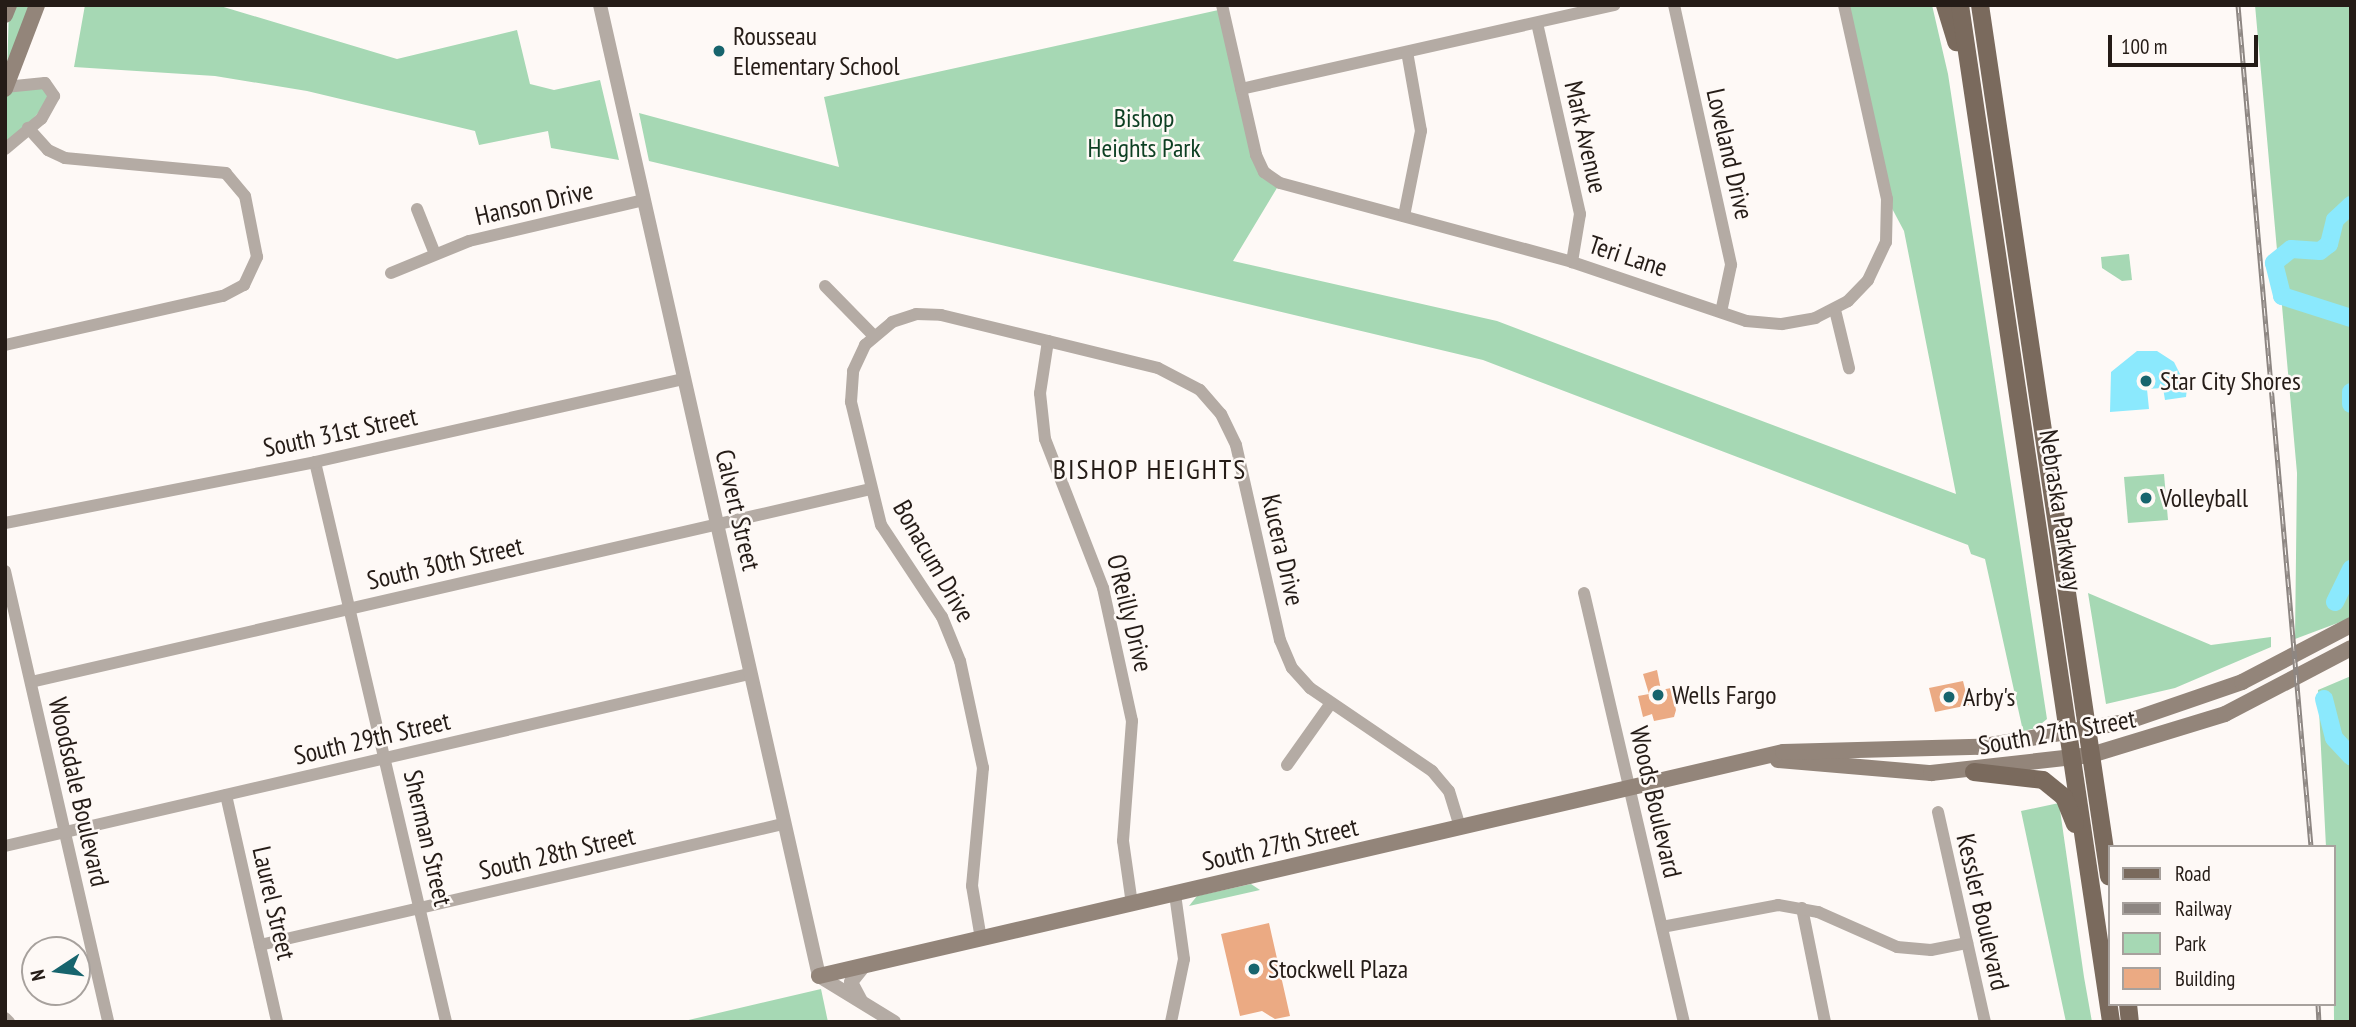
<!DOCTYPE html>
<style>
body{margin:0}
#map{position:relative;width:2356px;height:1027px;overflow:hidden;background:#fef9f6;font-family:"PT Sans Narrow",sans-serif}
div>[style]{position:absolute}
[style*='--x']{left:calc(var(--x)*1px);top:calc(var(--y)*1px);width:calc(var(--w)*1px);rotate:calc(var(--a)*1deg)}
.green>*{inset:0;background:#a6d8b4}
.water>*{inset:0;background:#8be9fd}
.river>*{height:18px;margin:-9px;padding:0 9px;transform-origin:9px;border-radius:9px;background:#8be9fd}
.building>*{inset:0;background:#ebaa83}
.minor>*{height:12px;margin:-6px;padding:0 6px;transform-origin:6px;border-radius:6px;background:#b4aba4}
.tertiary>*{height:14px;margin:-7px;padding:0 7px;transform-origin:7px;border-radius:7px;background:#b4aba4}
.secondary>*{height:16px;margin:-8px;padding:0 8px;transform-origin:8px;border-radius:8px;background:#93857a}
.primary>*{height:18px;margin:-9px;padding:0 9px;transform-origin:9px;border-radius:9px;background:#7a6a5d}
.rail>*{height:5px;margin-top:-2.5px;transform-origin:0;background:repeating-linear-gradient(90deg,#fef9f6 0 8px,#8d8682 0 16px);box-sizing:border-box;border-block:2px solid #8d8682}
.dots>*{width:19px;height:19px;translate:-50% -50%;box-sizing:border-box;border:4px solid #fef9f6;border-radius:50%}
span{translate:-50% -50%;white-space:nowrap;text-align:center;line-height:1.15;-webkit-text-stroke:5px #fef9f6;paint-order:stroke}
.poi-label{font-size:26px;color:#251c17}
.left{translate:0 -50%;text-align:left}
.park-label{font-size:26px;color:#0d3f22}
.street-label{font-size:26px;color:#251c17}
.neighbourhood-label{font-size:28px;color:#251c17;letter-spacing:2px}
.frame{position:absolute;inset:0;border:7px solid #251c17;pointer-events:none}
.legend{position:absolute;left:2108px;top:845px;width:228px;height:161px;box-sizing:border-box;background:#fef9f6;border:2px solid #a7a19d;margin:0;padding:9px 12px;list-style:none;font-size:21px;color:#251c17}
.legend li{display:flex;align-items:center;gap:14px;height:35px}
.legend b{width:35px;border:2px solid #a7a19d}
.north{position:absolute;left:21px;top:936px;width:70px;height:70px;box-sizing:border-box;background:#fef9f6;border:2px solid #a7a19d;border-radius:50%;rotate:257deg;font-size:19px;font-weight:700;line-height:28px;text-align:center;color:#251c17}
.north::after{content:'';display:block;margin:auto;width:24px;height:32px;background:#17646d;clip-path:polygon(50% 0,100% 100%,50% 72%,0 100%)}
.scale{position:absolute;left:2108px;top:35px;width:150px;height:32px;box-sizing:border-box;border:4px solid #251c17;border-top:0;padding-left:9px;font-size:21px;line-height:24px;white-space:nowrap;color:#251c17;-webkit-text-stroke:5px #fef9f6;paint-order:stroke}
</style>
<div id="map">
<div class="green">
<div style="clip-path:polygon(9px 5px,37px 5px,7px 87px,45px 83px,54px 96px,5px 149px)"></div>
<div style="clip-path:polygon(85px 5px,217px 5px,397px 59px,517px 30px,530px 84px,554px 90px,600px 80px,619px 160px,551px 148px,548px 131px,479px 145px,475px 131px,307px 91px,215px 76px,74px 67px)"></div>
<div style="clip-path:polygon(1844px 5px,1932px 5px,1948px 74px,2047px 719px,2036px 728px,2023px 731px,1985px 559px,1971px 554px,1968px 545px,1483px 360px,649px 161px,639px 113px,839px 167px,824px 97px,1223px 9px,1256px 155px,1280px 183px,1233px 261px,1497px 321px,1956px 494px,1904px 231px,1887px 199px)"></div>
<div style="clip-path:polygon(2255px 5px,2351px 5px,2351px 618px,2295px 639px,2297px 473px)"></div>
<div style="clip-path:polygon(2129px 254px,2132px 280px,2122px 281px,2102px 268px,2101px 257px)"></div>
<div style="clip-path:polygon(2164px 474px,2168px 520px,2128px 523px,2124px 477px)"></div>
<div style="clip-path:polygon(2088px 593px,2211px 645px,2271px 637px,2271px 647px,2175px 688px,2106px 704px)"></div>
<div style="clip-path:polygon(2351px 676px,2351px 1022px,2334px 1022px,2333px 847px,2326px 847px,2318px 690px)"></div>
<div style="clip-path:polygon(2059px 803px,2084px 977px,2092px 1022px,2066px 1022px,2021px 811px)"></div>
<div style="clip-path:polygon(1251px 884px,1260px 890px,1189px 906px,1197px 896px)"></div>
<div style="clip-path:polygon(821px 989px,828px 1022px,680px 1022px)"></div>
</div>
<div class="water">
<div style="clip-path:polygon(2137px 351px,2157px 351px,2174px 362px,2187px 388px,2186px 397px,2165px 400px,2163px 388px,2147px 389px,2149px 409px,2110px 412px,2111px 372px)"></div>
</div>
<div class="river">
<div style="--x:2351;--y:205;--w:22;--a:137"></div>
<div style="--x:2335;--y:220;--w:25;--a:104"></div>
<div style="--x:2329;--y:244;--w:11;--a:142"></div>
<div style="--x:2320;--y:251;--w:29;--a:-176"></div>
<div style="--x:2291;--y:249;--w:22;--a:141"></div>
<div style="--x:2274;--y:263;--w:34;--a:76"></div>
<div style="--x:2282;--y:296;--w:72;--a:17.7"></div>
<div style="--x:2351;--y:392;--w:12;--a:90"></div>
<div style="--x:2335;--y:602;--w:37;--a:-64"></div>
<div style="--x:2324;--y:699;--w:40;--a:75.6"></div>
<div style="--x:2334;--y:738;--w:25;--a:47"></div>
</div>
<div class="building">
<div style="clip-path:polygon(1657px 670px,1661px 690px,1671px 688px,1676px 710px,1674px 717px,1654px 721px,1652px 714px,1643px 717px,1638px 696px,1649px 694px,1643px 674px)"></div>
<div style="clip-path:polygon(1963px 681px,1969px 705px,1935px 712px,1929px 688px)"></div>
<div style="clip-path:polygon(1269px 923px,1290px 1016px,1275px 1019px,1262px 1011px,1240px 1016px,1221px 934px)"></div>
</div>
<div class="minor">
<div style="--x:1222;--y:5;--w:154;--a:77.2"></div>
<div style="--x:1256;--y:155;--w:19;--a:65"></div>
<div style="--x:1264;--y:172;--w:19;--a:35"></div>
<div style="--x:1280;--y:183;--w:302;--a:15.1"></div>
<div style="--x:1572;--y:262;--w:184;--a:18.7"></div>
<div style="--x:1746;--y:321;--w:36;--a:5"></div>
<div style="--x:1782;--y:324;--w:34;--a:-10"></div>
<div style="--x:1815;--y:318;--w:37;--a:-27"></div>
<div style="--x:1848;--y:301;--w:29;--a:-46"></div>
<div style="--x:1868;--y:280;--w:42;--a:-64.7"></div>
<div style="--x:1886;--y:242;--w:43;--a:-88.7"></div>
<div style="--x:1887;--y:199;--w:199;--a:-102.5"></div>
<div style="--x:1674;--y:5;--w:266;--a:77.6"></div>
<div style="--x:1731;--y:265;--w:48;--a:102"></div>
<div style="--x:1537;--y:23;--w:196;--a:77.3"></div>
<div style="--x:1580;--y:214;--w:49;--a:99.5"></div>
<div style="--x:5;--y:87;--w:40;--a:-5.7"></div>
<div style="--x:45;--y:83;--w:16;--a:55"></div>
<div style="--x:54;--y:96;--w:26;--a:119"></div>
<div style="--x:41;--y:119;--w:47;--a:140.2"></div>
<div style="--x:1241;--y:89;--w:383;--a:-12.7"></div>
<div style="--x:417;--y:209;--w:48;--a:68.2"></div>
<div style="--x:1404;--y:216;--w:87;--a:-78.7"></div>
<div style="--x:1421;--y:131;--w:80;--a:-100"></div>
<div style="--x:391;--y:273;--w:84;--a:-22.3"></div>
<div style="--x:469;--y:241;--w:180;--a:-13.2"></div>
<div style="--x:825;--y:286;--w:70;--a:45.6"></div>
<div style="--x:1835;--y:310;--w:60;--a:76.4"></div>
<div style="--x:1048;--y:341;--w:53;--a:98.7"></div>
<div style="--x:1040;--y:393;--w:46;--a:83.8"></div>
<div style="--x:1045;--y:439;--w:160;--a:68.7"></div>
<div style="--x:1103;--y:588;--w:136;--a:77.7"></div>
<div style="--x:1132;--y:721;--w:120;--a:94.3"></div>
<div style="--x:1123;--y:841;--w:64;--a:81.9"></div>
<div style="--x:5;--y:345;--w:223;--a:-12.7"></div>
<div style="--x:223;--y:296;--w:24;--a:-28"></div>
<div style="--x:244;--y:285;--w:31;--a:-65"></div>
<div style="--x:257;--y:257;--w:62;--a:-101.1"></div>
<div style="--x:245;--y:196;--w:30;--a:-130"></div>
<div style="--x:226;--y:173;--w:162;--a:-174.7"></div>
<div style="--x:65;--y:158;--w:19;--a:-155"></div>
<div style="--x:48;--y:150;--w:30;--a:-132"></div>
<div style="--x:315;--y:462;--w:575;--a:76.83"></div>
<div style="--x:5;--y:523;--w:316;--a:-11.1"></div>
<div style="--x:315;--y:462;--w:377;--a:-12.7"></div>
<div style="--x:5;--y:571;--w:463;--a:77.1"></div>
<div style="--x:1584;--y:593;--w:441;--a:76.9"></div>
<div style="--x:31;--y:682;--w:862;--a:-12.94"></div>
<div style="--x:1287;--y:765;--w:76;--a:-54.6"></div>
<div style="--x:226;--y:795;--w:233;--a:77.3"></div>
<div style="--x:1938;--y:812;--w:215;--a:77.4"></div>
<div style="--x:5;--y:846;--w:764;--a:-13.02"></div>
<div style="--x:1802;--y:908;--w:116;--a:78.6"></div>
<div style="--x:1662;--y:927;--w:118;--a:-10.7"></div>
<div style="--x:1778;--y:905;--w:41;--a:9.9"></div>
<div style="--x:1818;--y:912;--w:86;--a:23.9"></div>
<div style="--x:1897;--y:947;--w:34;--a:5"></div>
<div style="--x:1931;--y:950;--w:37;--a:-11"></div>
<div style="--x:981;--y:939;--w:54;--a:-99.6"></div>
<div style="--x:972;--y:886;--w:119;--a:-84.7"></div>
<div style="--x:983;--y:768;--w:109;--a:-102.1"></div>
<div style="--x:960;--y:661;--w:48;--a:-112.2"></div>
<div style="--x:942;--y:617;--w:110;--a:-123.5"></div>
<div style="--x:881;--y:525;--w:127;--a:-103.7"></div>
<div style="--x:851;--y:402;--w:31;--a:-86"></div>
<div style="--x:853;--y:371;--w:29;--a:-65"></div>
<div style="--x:865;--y:345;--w:35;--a:-40"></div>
<div style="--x:892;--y:322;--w:25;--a:-18"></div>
<div style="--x:916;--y:314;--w:25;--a:2"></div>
<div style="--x:941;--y:315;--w:223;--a:13.7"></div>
<div style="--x:1158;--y:368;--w:47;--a:27.6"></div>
<div style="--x:1200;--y:390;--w:32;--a:49"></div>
<div style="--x:1221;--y:414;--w:34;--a:64"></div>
<div style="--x:1236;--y:445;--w:200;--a:77.3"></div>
<div style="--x:1280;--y:640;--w:30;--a:67"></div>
<div style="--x:1292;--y:668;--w:27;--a:48"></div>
<div style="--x:1310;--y:688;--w:148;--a:34.2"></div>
<div style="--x:1432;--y:771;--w:26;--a:50"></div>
<div style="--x:1449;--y:791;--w:38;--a:73"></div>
<div style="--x:260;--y:945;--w:537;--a:-13.03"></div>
<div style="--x:5;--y:1018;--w:6;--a:45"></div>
<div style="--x:1171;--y:1022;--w:64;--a:-78.3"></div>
<div style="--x:1184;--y:959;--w:66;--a:-97.9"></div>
</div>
<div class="tertiary">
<div style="--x:600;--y:5;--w:995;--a:77.29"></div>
<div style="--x:819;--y:976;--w:88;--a:31.5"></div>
<div style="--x:861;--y:1001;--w:21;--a:-118"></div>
<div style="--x:851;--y:982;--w:22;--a:-51"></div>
</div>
<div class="secondary">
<div style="--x:5;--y:15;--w:11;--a:-68"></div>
<div style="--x:5;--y:89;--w:90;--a:-69.1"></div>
<div style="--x:1778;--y:760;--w:154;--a:4.9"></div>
<div style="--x:1931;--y:773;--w:161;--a:-6.4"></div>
<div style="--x:2091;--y:755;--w:140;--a:-17"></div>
<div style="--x:2225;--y:714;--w:142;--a:-27.6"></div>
<div style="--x:819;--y:976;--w:990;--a:-13.08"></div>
<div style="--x:1783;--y:752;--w:196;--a:-1.5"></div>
<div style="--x:1979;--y:747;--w:149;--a:-9.7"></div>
<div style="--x:2126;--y:722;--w:123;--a:-19"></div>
<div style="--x:2242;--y:682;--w:123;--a:-27.6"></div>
</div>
<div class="primary">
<div style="--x:1945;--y:5;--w:39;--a:73"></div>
<div style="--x:1960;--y:5;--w:1028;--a:81.55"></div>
<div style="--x:1980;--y:5;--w:881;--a:81.58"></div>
<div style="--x:1974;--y:772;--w:69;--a:6.6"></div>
<div style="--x:2043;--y:780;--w:27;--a:39"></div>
<div style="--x:2064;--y:797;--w:29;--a:68"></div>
<div style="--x:2128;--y:1004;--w:18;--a:84"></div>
</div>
<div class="rail">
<div style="--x:2238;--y:5;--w:845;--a:85.04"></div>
<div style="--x:2318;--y:1004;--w:18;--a:87"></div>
</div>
<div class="dots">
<div style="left:719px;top:51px;background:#17646d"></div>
<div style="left:2146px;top:381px;background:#17646d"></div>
<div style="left:2146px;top:498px;background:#17646d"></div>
<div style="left:1658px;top:695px;background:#17646d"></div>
<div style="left:1949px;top:697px;background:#17646d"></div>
<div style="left:1254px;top:969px;background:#17646d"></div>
</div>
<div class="poi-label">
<span class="left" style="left:733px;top:51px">Rousseau<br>Elementary School</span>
<span class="left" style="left:2160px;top:381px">Star City Shores</span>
<span class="left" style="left:2160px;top:498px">Volleyball</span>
<span class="left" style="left:1672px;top:695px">Wells Fargo</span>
<span class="left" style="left:1963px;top:697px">Arby's</span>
<span class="left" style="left:1268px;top:969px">Stockwell Plaza</span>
</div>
<div class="park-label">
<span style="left:1144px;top:133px">Bishop<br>Heights Park</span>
</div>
<div class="street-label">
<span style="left:1586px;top:137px;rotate:77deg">Mark Avenue</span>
<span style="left:1730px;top:154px;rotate:77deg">Loveland Drive</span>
<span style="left:534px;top:203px;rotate:-13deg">Hanson Drive</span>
<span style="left:1628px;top:256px;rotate:18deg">Teri Lane</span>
<span style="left:340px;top:432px;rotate:-12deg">South 31st Street</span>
<span style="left:738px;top:510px;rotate:77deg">Calvert Street</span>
<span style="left:2061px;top:510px;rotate:81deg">Nebraska Parkway</span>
<span style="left:1283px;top:550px;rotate:77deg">Kucera Drive</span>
<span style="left:934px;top:561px;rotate:60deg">Bonacum Drive</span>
<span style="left:445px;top:563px;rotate:-13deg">South 30th Street</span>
<span style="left:1130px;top:613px;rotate:76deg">O'Reilly Drive</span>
<span style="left:2057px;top:732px;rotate:-10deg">South 27th Street</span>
<span style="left:372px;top:738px;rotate:-13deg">South 29th Street</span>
<span style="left:79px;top:792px;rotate:77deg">Woodsdale Boulevard</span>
<span style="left:1656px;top:802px;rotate:77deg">Woods Boulevard</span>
<span style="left:428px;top:838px;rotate:77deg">Sherman Street</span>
<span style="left:1280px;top:844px;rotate:-13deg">South 27th Street</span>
<span style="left:557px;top:853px;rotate:-13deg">South 28th Street</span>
<span style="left:274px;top:903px;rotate:77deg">Laurel Street</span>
<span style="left:1983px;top:912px;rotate:77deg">Kessler Boulevard</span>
</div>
<div class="neighbourhood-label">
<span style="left:1150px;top:469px">BISHOP HEIGHTS</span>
</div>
<div class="frame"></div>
<ul class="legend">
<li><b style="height:9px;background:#7a6a5d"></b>Road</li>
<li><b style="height:9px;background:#8d8682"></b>Railway</li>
<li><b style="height:19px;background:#a6d8b4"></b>Park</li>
<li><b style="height:19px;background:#ebaa83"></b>Building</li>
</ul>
<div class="north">N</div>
<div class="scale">100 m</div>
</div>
